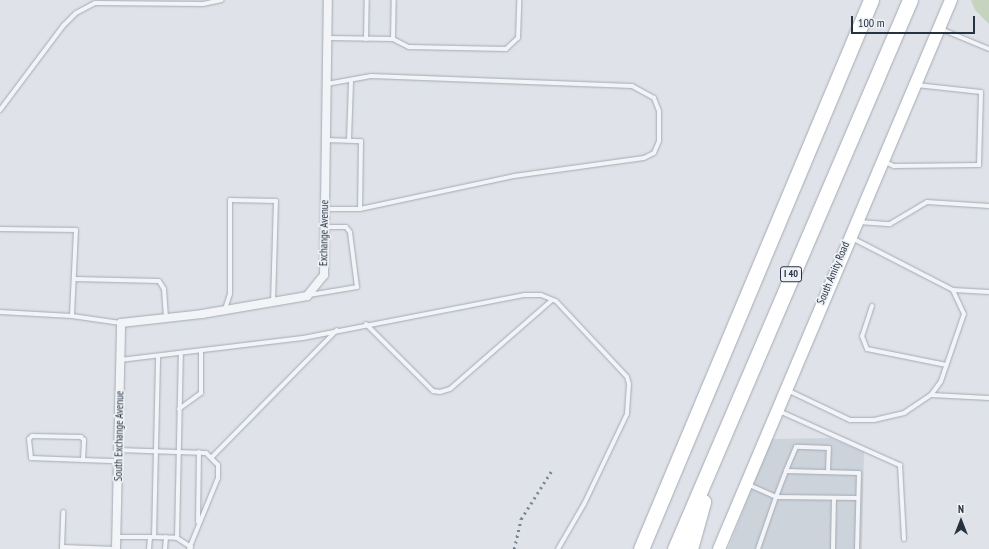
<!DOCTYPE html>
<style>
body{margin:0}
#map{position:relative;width:989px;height:549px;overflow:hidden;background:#dfe3e9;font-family:"PT Sans Narrow",sans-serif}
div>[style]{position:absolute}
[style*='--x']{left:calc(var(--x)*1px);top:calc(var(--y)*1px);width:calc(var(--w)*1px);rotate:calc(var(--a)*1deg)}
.built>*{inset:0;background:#cdd3db}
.green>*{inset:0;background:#c6d3bf}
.roads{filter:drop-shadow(0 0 1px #a4aab3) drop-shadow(0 0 1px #a4aab3)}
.service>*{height:4px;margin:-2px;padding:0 2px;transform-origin:2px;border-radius:2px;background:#f2f4f7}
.minor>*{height:8px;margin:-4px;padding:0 4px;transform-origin:4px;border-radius:4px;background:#f2f4f7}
.secondary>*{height:12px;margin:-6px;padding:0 6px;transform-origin:6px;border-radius:6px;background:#fff}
.motorway>*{height:15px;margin:-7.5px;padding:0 7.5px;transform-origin:7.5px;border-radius:7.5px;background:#fff}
.rail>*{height:2.5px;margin-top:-1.25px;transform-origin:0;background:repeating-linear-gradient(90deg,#778493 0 2px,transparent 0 6px)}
span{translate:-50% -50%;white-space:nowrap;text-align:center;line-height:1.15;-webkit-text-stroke:3.5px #eef2f6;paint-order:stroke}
.shield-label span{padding:1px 3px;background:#eef2f6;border:1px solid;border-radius:3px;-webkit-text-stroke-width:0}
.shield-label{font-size:10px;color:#273241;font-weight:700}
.street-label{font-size:11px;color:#273241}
.north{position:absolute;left:941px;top:501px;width:40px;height:40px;-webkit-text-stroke:3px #eef2f6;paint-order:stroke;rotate:0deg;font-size:11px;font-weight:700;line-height:16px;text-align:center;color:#273241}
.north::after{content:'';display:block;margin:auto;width:14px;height:18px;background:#273241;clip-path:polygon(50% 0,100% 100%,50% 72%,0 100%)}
.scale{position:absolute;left:851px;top:16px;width:124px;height:18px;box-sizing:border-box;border:2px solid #273241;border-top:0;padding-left:5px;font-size:12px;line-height:14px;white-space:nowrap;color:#273241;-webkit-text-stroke:3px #eef2f6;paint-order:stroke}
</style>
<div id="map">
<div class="built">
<div style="clip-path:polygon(830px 438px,864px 452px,862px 549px,728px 549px,771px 439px)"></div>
</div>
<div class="green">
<div style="clip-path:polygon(971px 0,989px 0,989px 24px,975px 10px)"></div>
</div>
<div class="roads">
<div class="service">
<div style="--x:941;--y:29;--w:52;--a:22.6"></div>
<div style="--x:328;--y:38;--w:65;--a:0.9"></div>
<div style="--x:393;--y:39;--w:18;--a:27"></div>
<div style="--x:409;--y:47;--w:97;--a:1.2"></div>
<div style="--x:506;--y:49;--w:16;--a:-43"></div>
<div style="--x:518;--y:38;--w:37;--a:-88"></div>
<div style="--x:366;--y:39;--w:39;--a:-89"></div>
<div style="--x:393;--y:39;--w:39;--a:-89"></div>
<div style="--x:0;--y:110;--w:105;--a:-53.1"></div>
<div style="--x:63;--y:26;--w:18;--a:-45"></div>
<div style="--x:76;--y:13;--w:21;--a:-28"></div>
<div style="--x:95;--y:3;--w:108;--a:0.5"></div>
<div style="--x:203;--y:4;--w:19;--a:-12"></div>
<div style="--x:326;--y:140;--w:35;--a:2"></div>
<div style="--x:361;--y:141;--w:68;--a:90.8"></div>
<div style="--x:349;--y:140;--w:58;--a:-88"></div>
<div style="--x:885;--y:162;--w:10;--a:24"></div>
<div style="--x:894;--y:166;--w:85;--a:-0.7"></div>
<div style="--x:979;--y:165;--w:73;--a:-88.4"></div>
<div style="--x:981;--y:92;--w:65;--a:-173.9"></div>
<div style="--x:325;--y:209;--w:35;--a:0"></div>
<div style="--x:360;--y:209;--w:157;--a:-12.1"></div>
<div style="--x:514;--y:176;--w:131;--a:-7.9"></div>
<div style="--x:644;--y:158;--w:11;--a:-27"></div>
<div style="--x:654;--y:153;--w:13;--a:-67"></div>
<div style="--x:659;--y:141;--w:30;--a:-90"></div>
<div style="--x:659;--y:111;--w:14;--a:-111"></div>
<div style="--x:654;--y:98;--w:25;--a:-151"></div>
<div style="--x:632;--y:86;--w:261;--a:-177.8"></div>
<div style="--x:371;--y:76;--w:45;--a:169.7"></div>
<div style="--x:859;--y:222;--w:31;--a:4"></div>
<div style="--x:890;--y:224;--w:43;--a:-30.7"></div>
<div style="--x:927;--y:202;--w:62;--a:3.7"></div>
<div style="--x:0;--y:229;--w:76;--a:0.8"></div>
<div style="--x:76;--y:230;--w:86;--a:92.7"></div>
<div style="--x:72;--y:316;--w:49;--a:8.1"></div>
<div style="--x:74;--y:279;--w:85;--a:1.3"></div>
<div style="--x:159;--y:281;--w:9;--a:58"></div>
<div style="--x:164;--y:289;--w:26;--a:86"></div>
<div style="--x:953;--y:290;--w:36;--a:3"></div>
<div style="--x:309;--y:295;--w:49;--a:-9.5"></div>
<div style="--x:357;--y:287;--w:55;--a:-97.3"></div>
<div style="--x:350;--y:232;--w:6;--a:-129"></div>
<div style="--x:346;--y:227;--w:21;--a:180"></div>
<div style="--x:872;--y:306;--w:32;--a:108"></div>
<div style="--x:862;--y:336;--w:14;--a:69"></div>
<div style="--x:867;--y:349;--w:81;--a:11.4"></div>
<div style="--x:225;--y:309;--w:16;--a:-72"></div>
<div style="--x:230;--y:294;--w:94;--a:-90"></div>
<div style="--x:230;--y:200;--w:46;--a:1.2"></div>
<div style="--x:276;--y:201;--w:100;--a:91.7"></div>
<div style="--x:0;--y:312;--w:72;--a:3.2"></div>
<div style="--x:366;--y:324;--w:95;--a:45"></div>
<div style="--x:433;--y:391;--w:7;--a:8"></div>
<div style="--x:440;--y:392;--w:10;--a:-17"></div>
<div style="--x:450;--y:389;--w:135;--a:-41.1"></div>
<div style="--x:120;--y:360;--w:184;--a:-6.9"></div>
<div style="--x:303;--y:338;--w:226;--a:-11"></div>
<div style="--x:525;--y:295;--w:16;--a:0"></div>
<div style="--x:541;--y:295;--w:16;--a:22"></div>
<div style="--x:556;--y:301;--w:104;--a:46.9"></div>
<div style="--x:627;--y:377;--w:7;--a:74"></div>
<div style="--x:629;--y:384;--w:30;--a:94"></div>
<div style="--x:627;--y:414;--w:100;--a:115.5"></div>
<div style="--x:584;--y:504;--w:52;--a:120"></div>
<div style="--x:787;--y:390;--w:70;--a:25.5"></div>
<div style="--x:850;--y:420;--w:24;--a:0"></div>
<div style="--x:874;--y:420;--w:31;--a:-13"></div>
<div style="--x:904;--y:413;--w:32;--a:-34"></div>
<div style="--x:931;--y:395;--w:17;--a:-54"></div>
<div style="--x:941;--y:381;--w:71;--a:-71.1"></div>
<div style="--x:964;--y:314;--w:26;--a:-115"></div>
<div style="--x:953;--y:290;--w:114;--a:-152.8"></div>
<div style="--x:931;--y:395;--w:58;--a:3"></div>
<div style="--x:179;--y:409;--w:27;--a:-36"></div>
<div style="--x:201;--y:393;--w:41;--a:-90"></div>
<div style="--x:779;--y:411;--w:133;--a:24.1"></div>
<div style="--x:900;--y:465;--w:74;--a:86.9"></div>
<div style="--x:118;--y:450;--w:88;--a:2"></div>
<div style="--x:206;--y:453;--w:17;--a:45"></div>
<div style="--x:218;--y:465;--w:13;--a:90"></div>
<div style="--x:218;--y:478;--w:77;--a:112.2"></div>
<div style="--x:212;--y:457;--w:178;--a:-45.5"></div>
<div style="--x:83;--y:460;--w:20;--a:-87"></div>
<div style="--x:84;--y:440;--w:4;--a:-135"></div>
<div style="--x:81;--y:437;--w:49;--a:-178.8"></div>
<div style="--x:32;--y:436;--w:4;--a:135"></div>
<div style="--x:29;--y:439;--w:19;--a:84"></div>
<div style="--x:31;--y:458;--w:52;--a:2.2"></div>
<div style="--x:83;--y:460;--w:35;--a:2"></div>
<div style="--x:828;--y:472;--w:24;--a:-88"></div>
<div style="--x:829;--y:448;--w:33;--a:-178"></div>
<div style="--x:796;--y:447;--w:26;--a:113"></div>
<div style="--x:786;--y:471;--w:73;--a:1.6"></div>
<div style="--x:859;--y:473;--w:76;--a:91.5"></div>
<div style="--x:747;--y:484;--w:32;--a:24"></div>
<div style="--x:776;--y:497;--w:28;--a:-69"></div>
<div style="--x:198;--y:522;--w:70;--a:-89.2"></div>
<div style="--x:117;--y:537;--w:37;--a:0"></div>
<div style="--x:154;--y:537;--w:181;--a:-88.7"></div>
<div style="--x:154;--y:537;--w:23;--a:2"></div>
<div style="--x:177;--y:538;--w:17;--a:33"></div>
<div style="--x:177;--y:538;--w:184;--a:-88.8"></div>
<div style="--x:62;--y:547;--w:54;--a:2.1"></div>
<div style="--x:62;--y:549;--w:37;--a:-88"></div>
<div style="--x:149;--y:549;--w:12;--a:-85"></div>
<div style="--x:165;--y:549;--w:12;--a:-85"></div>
<div style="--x:758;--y:549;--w:55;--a:-70.9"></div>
<div style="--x:776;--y:497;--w:82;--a:0.7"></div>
<div style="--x:833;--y:549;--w:51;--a:-88.9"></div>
</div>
<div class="minor">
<div style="--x:116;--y:549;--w:226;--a:-88.7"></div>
<div style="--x:121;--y:323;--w:81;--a:-6.3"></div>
<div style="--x:202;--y:314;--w:107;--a:-9.7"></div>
<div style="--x:307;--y:296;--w:27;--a:-51"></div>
<div style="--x:324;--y:275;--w:275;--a:-89.2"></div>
</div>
<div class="secondary">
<div style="--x:719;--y:549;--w:596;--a:-67.09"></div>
</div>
<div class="motorway">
<div style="--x:641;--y:549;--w:595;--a:-67.27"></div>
<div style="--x:675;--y:549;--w:597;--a:-66.83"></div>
<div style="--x:690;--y:549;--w:49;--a:-74.5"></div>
</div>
</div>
<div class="rail">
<div style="--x:514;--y:549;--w:31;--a:-77"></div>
<div style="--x:521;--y:519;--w:58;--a:-57.7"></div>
</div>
<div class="shield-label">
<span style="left:791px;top:274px">I 40</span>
</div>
<div class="street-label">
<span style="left:324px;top:233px;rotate:-89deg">Exchange Avenue</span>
<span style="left:833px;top:273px;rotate:-67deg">South Amity Road</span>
<span style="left:119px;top:436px;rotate:-89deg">South Exchange Avenue</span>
</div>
<div class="north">N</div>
<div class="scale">100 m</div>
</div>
